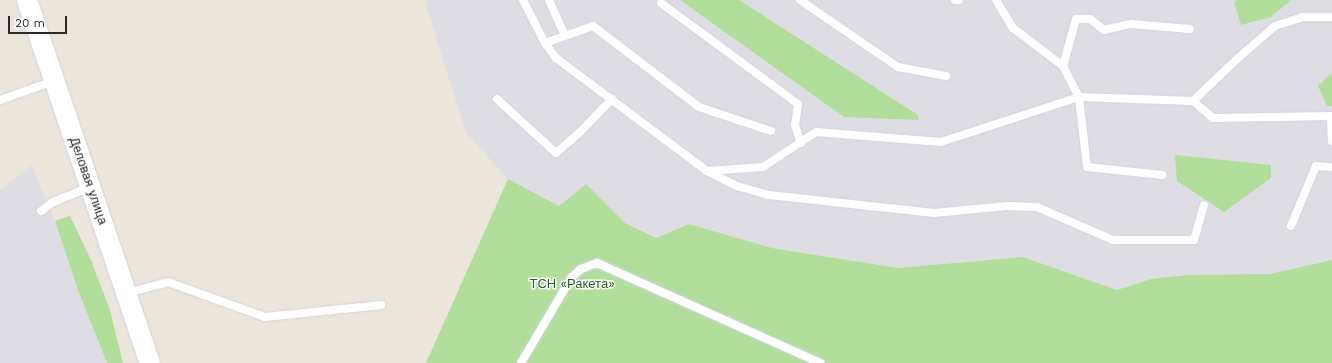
<!DOCTYPE html>
<meta charset="utf-8">
<style>
body{margin:0}
#map{position:relative;width:1332px;height:363px;overflow:hidden;background:#ebe5dc;font-family:"Work Sans",sans-serif}
div>[style]{position:absolute}
[style*='--x']{left:calc(var(--x)*1px);top:calc(var(--y)*1px);width:calc(var(--w)*1px);rotate:calc(var(--a)*1deg)}
.industrial>*{inset:0;background:#dfdde4}
.green>*{inset:0;background:#b2de9c}
.roads{filter:drop-shadow(0 0 1px #d2d5e2) drop-shadow(0 0 1px #d2d5e2)}
.service>*{height:8px;margin:-4px;padding:0 4px;transform-origin:4px;border-radius:4px;background:#fff}
.tertiary>*{height:20px;margin:-10px;padding:0 10px;transform-origin:10px;border-radius:10px;background:#fff}
span{translate:-50% -50%;white-space:nowrap;text-align:center;line-height:1.15;-webkit-text-stroke:3px #fff;paint-order:stroke}
.street-label{font-size:13px;color:#2a2a2a}
.park-label{font-size:13px;color:#2c621e}
.scale{position:absolute;left:8px;top:16px;width:59px;height:18px;box-sizing:border-box;border:2px solid #2a2a2a;border-top:0;padding-left:5px;font-size:12px;line-height:14px;white-space:nowrap;color:#2a2a2a;-webkit-text-stroke:3px #fff;paint-order:stroke}
</style>
<div id="map">
<div class="industrial">
<div style="clip-path:polygon(429px 0,1332px 0,1332px 260px,1270px 274px,1151px 279px,1117px 290px,1023px 257px,898px 268px,772px 248px,689px 224px,656px 238px,625px 223px,586px 184px,559px 206px,508px 179px,466px 133px,425px 2px)"></div>
<div style="clip-path:polygon(32px 165px,55px 221px,107px 363px,0 363px,0 190px)"></div>
</div>
<div class="green">
<div style="clip-path:polygon(680px 0,739px 0,918px 115px,919px 120px,844px 117px)"></div>
<div style="clip-path:polygon(1237px 0,1291px 0,1271px 17px,1241px 25px,1234px 2px)"></div>
<div style="clip-path:polygon(1332px 73px,1332px 106px,1327px 106px,1318px 86px)"></div>
<div style="clip-path:polygon(1175px 155px,1271px 165px,1271px 178px,1224px 212px,1177px 181px)"></div>
<div style="clip-path:polygon(508px 179px,559px 206px,586px 184px,625px 223px,656px 238px,689px 224px,772px 248px,898px 268px,1023px 257px,1117px 290px,1151px 279px,1187px 275px,1270px 274px,1332px 260px,1332px 363px,426px 363px)"></div>
<div style="clip-path:polygon(70px 216px,91px 260px,110px 310px,123px 363px,107px 363px,79px 293px,55px 221px)"></div>
</div>
<div class="roads">
<div class="service">
<div style="--x:523;--y:0;--w:48;--a:62.9"></div>
<div style="--x:545;--y:43;--w:19;--a:54"></div>
<div style="--x:556;--y:58;--w:189;--a:36.8"></div>
<div style="--x:707;--y:171;--w:56;--a:-4.1"></div>
<div style="--x:763;--y:167;--w:64;--a:-33.4"></div>
<div style="--x:816;--y:132;--w:125;--a:4.6"></div>
<div style="--x:941;--y:142;--w:145;--a:-18.1"></div>
<div style="--x:1079;--y:97;--w:114;--a:2"></div>
<div style="--x:1193;--y:101;--w:61;--a:-43.7"></div>
<div style="--x:1237;--y:59;--w:50;--a:-41"></div>
<div style="--x:1275;--y:26;--w:28;--a:-18"></div>
<div style="--x:1302;--y:17;--w:30;--a:0"></div>
<div style="--x:549;--y:0;--w:39;--a:66"></div>
<div style="--x:800;--y:0;--w:119;--a:34.4"></div>
<div style="--x:898;--y:67;--w:49;--a:10.6"></div>
<div style="--x:955;--y:0;--w:4;--a:0"></div>
<div style="--x:996;--y:0;--w:33;--a:59"></div>
<div style="--x:1013;--y:28;--w:63;--a:37.2"></div>
<div style="--x:1063;--y:66;--w:35;--a:63"></div>
<div style="--x:1079;--y:97;--w:70;--a:83.5"></div>
<div style="--x:1087;--y:167;--w:76;--a:6"></div>
<div style="--x:661;--y:3;--w:170;--a:36.4"></div>
<div style="--x:798;--y:104;--w:21;--a:98"></div>
<div style="--x:795;--y:125;--w:19;--a:72"></div>
<div style="--x:545;--y:43;--w:51;--a:-19.5"></div>
<div style="--x:593;--y:26;--w:133;--a:37.4"></div>
<div style="--x:699;--y:107;--w:76;--a:18.4"></div>
<div style="--x:1063;--y:66;--w:49;--a:-74.5"></div>
<div style="--x:1076;--y:19;--w:14;--a:0"></div>
<div style="--x:1090;--y:19;--w:18;--a:38"></div>
<div style="--x:1104;--y:30;--w:28;--a:-13"></div>
<div style="--x:1131;--y:24;--w:59;--a:4.8"></div>
<div style="--x:497;--y:99;--w:80;--a:42.5"></div>
<div style="--x:556;--y:153;--w:32;--a:-41"></div>
<div style="--x:580;--y:132;--w:46;--a:-45.9"></div>
<div style="--x:0;--y:100;--w:57;--a:-19.4"></div>
<div style="--x:1193;--y:101;--w:26;--a:40"></div>
<div style="--x:1213;--y:118;--w:119;--a:-1"></div>
<div style="--x:1331;--y:116;--w:25;--a:88"></div>
<div style="--x:707;--y:171;--w:34;--a:27"></div>
<div style="--x:737;--y:186;--w:33;--a:16"></div>
<div style="--x:769;--y:195;--w:166;--a:6.2"></div>
<div style="--x:934;--y:213;--w:73;--a:-5.5"></div>
<div style="--x:1007;--y:206;--w:30;--a:2"></div>
<div style="--x:1037;--y:207;--w:83;--a:23.5"></div>
<div style="--x:1113;--y:240;--w:81;--a:0"></div>
<div style="--x:1194;--y:240;--w:36;--a:-74"></div>
<div style="--x:41;--y:211;--w:15;--a:-37"></div>
<div style="--x:53;--y:202;--w:40;--a:-22"></div>
<div style="--x:1291;--y:226;--w:65;--a:-67.4"></div>
<div style="--x:1316;--y:166;--w:16;--a:4"></div>
<div style="--x:127;--y:293;--w:42;--a:-15"></div>
<div style="--x:168;--y:282;--w:103;--a:19.8"></div>
<div style="--x:265;--y:317;--w:117;--a:-5.9"></div>
<div style="--x:521;--y:363;--w:99;--a:-59.5"></div>
<div style="--x:571;--y:278;--w:13;--a:-42"></div>
<div style="--x:581;--y:269;--w:17;--a:-21"></div>
<div style="--x:597;--y:263;--w:245;--a:24.1"></div>
</div>
<div class="tertiary">
<div style="--x:27;--y:0;--w:383;--a:71.3"></div>
</div>
</div>
<div class="street-label">
<span style="left:88px;top:181px;rotate:71deg">Деловая улица</span>
</div>
<div class="park-label">
<span style="left:572px;top:284px">ТСН «Ракета»</span>
</div>
<div class="scale">20 m</div>
</div>
